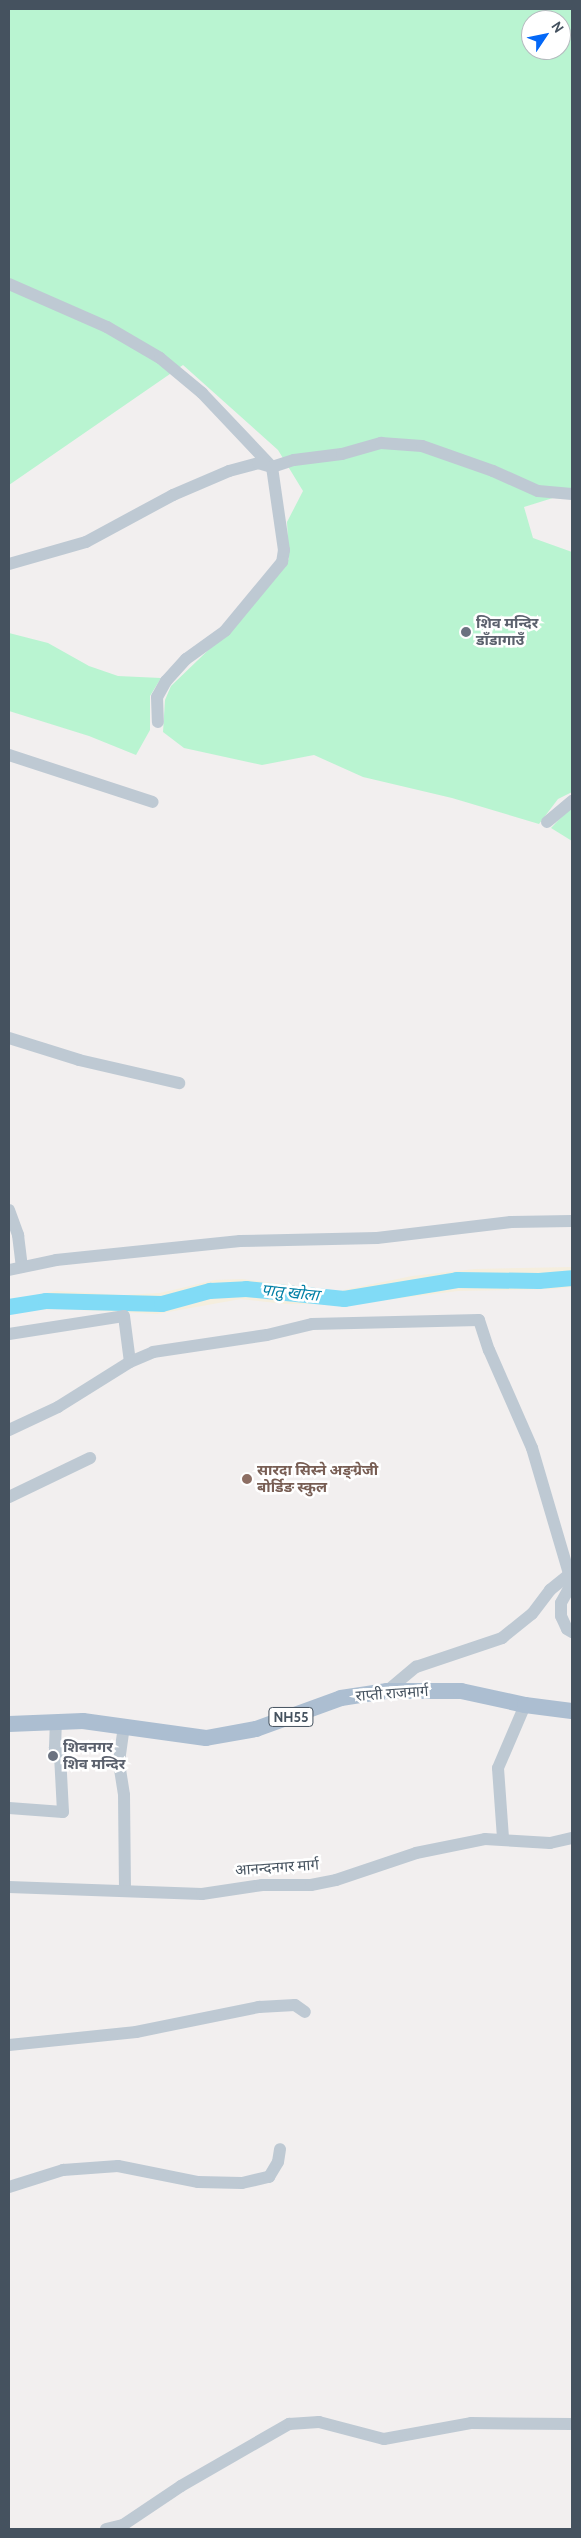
<!DOCTYPE html>
<meta charset="utf-8">
<style>
body{margin:0}
#map{position:relative;width:581px;height:2538px;overflow:hidden;background:#f2efef;font-family:Cabin,"Noto Sans Devanagari",sans-serif}
div>[style]{position:absolute}
[style*='--x']{left:calc(var(--x)*1px);top:calc(var(--y)*1px);width:calc(var(--w)*1px);rotate:calc(var(--a)*1deg)}
.green>*{inset:0;background:#b9f4d1}
.sand>*{inset:0;background:#f5eede}
.river>*{height:16px;margin:-8px;padding:0 8px;transform-origin:8px;border-radius:8px;background:#81dbf6}
.minor>*{height:12px;margin:-6px;padding:0 6px;transform-origin:6px;border-radius:6px;background:#bec9d3}
.major>*{height:16px;margin:-8px;padding:0 8px;transform-origin:8px;border-radius:8px;background:#acbed1}
.dots>*{width:14px;height:14px;translate:-50% -50%;box-sizing:border-box;border:2px solid #fff;border-radius:50%}
span{translate:-50% -50%;white-space:nowrap;text-align:center;line-height:1.15;-webkit-text-stroke:5px #fff;paint-order:stroke}
.shield-label span{padding:1px 4px;background:#fff;border:1px solid;border-radius:4px;-webkit-text-stroke-width:0}
.shield-label{font-size:14px;color:#45525f;font-weight:700}
.worship-label{font-size:15px;color:#5b616d;font-weight:700}
.left{translate:0 -50%;text-align:left}
.education-label{font-size:15px;color:#785e54;font-weight:700}
.street-label{font-size:15px;color:#45525f}
.water-label{font-size:16px;color:#0280a6;font-style:italic}
.frame{position:absolute;inset:0;border:10px solid #45525f;pointer-events:none}
.north{position:absolute;left:521px;top:10px;width:50px;height:50px;box-sizing:border-box;background:#fff;border:1px solid #b5babf;border-radius:50%;rotate:56deg;font-size:14px;font-weight:700;line-height:20px;text-align:center;color:#45525f}
.north::after{content:'';display:block;margin:auto;width:18px;height:22px;background:#0468f7;clip-path:polygon(50% 0,100% 100%,50% 72%,0 100%)}
</style>
<div id="map">
<div class="green">
<div style="clip-path:polygon(evenodd,9px 9px,572px 9px,572px 492px,524px 507px,533px 538px,572px 552px,572px 792px,558px 799px,539px 824px,452px 798px,363px 777px,314px 755px,262px 765px,184px 748px,163px 732px,165px 700px,171px 686px,225px 634px,289px 559px,287px 522px,303px 491px,278px 450px,183px 365px,9px 485px,9px 9px,531px 20px,561px 20px,561px 50px,531px 50px,531px 20px)"></div>
<div style="clip-path:polygon(9px 633px,48px 643px,89px 666px,118px 676px,161px 678px,150px 696px,150px 730px,136px 755px,89px 736px,9px 711px)"></div>
<div style="clip-path:polygon(572px 806px,572px 841px,551px 828px)"></div>
</div>
<div class="sand">
<div style="clip-path:polygon(572px 1267px,572px 1287px,553px 1289px,458px 1291px,353px 1304px,285px 1304px,241px 1299px,157px 1314px,61px 1309px,23px 1310px,9px 1315px,9px 1300px,56px 1291px,123px 1295px,160px 1293px,215px 1280px,242px 1279px,339px 1291px,412px 1276px,475px 1269px)"></div>
</div>
<div class="river">
<div style="--x:9;--y:1307;--w:37;--a:-9"></div>
<div style="--x:46;--y:1301;--w:116;--a:1.5"></div>
<div style="--x:162;--y:1304;--w:50;--a:-15.2"></div>
<div style="--x:210;--y:1291;--w:36;--a:-3"></div>
<div style="--x:246;--y:1289;--w:99;--a:5.8"></div>
<div style="--x:344;--y:1299;--w:115;--a:-9.5"></div>
<div style="--x:457;--y:1280;--w:82;--a:0.7"></div>
<div style="--x:539;--y:1281;--w:33;--a:-5"></div>
</div>
<div class="minor">
<div style="--x:9;--y:284;--w:107;--a:23.7"></div>
<div style="--x:107;--y:327;--w:61;--a:30.3"></div>
<div style="--x:160;--y:358;--w:55;--a:39.8"></div>
<div style="--x:202;--y:393;--w:102;--a:46.6"></div>
<div style="--x:272;--y:467;--w:84;--a:81.8"></div>
<div style="--x:284;--y:550;--w:12;--a:99"></div>
<div style="--x:282;--y:562;--w:89;--a:129.6"></div>
<div style="--x:225;--y:631;--w:48;--a:144.3"></div>
<div style="--x:186;--y:659;--w:30;--a:132"></div>
<div style="--x:166;--y:681;--w:18;--a:119"></div>
<div style="--x:157;--y:697;--w:25;--a:88"></div>
<div style="--x:9;--y:564;--w:80;--a:-15.9"></div>
<div style="--x:86;--y:542;--w:99;--a:-28.4"></div>
<div style="--x:173;--y:495;--w:61;--a:-23.2"></div>
<div style="--x:229;--y:471;--w:30;--a:-15"></div>
<div style="--x:258;--y:463;--w:15;--a:16"></div>
<div style="--x:272;--y:467;--w:23;--a:-18"></div>
<div style="--x:294;--y:460;--w:48;--a:-7.1"></div>
<div style="--x:342;--y:454;--w:41;--a:-15.8"></div>
<div style="--x:381;--y:443;--w:41;--a:4.2"></div>
<div style="--x:422;--y:446;--w:75;--a:19.4"></div>
<div style="--x:493;--y:471;--w:49;--a:24"></div>
<div style="--x:538;--y:491;--w:34;--a:5"></div>
<div style="--x:9;--y:755;--w:151;--a:18.1"></div>
<div style="--x:547;--y:822;--w:33;--a:-40"></div>
<div style="--x:9;--y:1038;--w:73;--a:17.4"></div>
<div style="--x:79;--y:1060;--w:103;--a:13"></div>
<div style="--x:9;--y:1210;--w:27;--a:70"></div>
<div style="--x:18;--y:1235;--w:32;--a:83"></div>
<div style="--x:9;--y:1270;--w:48;--a:-12"></div>
<div style="--x:56;--y:1260;--w:185;--a:-5.9"></div>
<div style="--x:240;--y:1241;--w:137;--a:-1.3"></div>
<div style="--x:377;--y:1238;--w:135;--a:-6.8"></div>
<div style="--x:511;--y:1222;--w:61;--a:-0.9"></div>
<div style="--x:9;--y:1334;--w:116;--a:-8.9"></div>
<div style="--x:124;--y:1316;--w:46;--a:82.6"></div>
<div style="--x:9;--y:1430;--w:54;--a:-25.1"></div>
<div style="--x:58;--y:1407;--w:85;--a:-32"></div>
<div style="--x:130;--y:1362;--w:25;--a:-23"></div>
<div style="--x:153;--y:1352;--w:115;--a:-8.5"></div>
<div style="--x:267;--y:1335;--w:46;--a:-13.7"></div>
<div style="--x:312;--y:1324;--w:167;--a:-1.4"></div>
<div style="--x:479;--y:1320;--w:32;--a:72"></div>
<div style="--x:489;--y:1350;--w:107;--a:66.3"></div>
<div style="--x:532;--y:1448;--w:131;--a:73.6"></div>
<div style="--x:9;--y:1497;--w:90;--a:-25.7"></div>
<div style="--x:572;--y:1583;--w:23;--a:119"></div>
<div style="--x:561;--y:1603;--w:13;--a:90"></div>
<div style="--x:561;--y:1616;--w:14;--a:65"></div>
<div style="--x:567;--y:1629;--w:6;--a:31"></div>
<div style="--x:387;--y:1691;--w:38;--a:-40"></div>
<div style="--x:416;--y:1667;--w:91;--a:-18.6"></div>
<div style="--x:502;--y:1638;--w:38;--a:-39"></div>
<div style="--x:532;--y:1614;--w:30;--a:-53"></div>
<div style="--x:550;--y:1590;--w:28;--a:-39"></div>
<div style="--x:124;--y:1726;--w:37;--a:98"></div>
<div style="--x:119;--y:1763;--w:32;--a:81"></div>
<div style="--x:124;--y:1795;--w:94;--a:89.4"></div>
<div style="--x:9;--y:1808;--w:54;--a:4.2"></div>
<div style="--x:63;--y:1812;--w:58;--a:-93"></div>
<div style="--x:60;--y:1754;--w:8;--a:-130"></div>
<div style="--x:55;--y:1748;--w:27;--a:-88"></div>
<div style="--x:503;--y:1838;--w:70;--a:-94.1"></div>
<div style="--x:498;--y:1768;--w:69;--a:-66.8"></div>
<div style="--x:9;--y:1887;--w:193;--a:2.1"></div>
<div style="--x:202;--y:1894;--w:61;--a:-8.5"></div>
<div style="--x:262;--y:1885;--w:49;--a:0"></div>
<div style="--x:311;--y:1885;--w:25;--a:-11"></div>
<div style="--x:336;--y:1880;--w:84;--a:-18.6"></div>
<div style="--x:416;--y:1853;--w:70;--a:-11.5"></div>
<div style="--x:485;--y:1839;--w:65;--a:3.5"></div>
<div style="--x:550;--y:1843;--w:23;--a:-13"></div>
<div style="--x:9;--y:2045;--w:128;--a:-5.8"></div>
<div style="--x:136;--y:2032;--w:126;--a:-11.5"></div>
<div style="--x:259;--y:2007;--w:36;--a:-3"></div>
<div style="--x:295;--y:2005;--w:12;--a:35"></div>
<div style="--x:9;--y:2187;--w:57;--a:-17.5"></div>
<div style="--x:63;--y:2170;--w:55;--a:-4.2"></div>
<div style="--x:118;--y:2166;--w:82;--a:11.3"></div>
<div style="--x:198;--y:2182;--w:44;--a:1.3"></div>
<div style="--x:242;--y:2183;--w:28;--a:-13"></div>
<div style="--x:269;--y:2177;--w:17;--a:-59"></div>
<div style="--x:278;--y:2162;--w:13;--a:-81"></div>
<div style="--x:106;--y:2529;--w:17;--a:-13"></div>
<div style="--x:123;--y:2525;--w:70;--a:-33.9"></div>
<div style="--x:181;--y:2486;--w:125;--a:-29.9"></div>
<div style="--x:289;--y:2424;--w:30;--a:-4"></div>
<div style="--x:319;--y:2422;--w:67;--a:14.7"></div>
<div style="--x:384;--y:2439;--w:88;--a:-10.4"></div>
<div style="--x:471;--y:2423;--w:101;--a:0.6"></div>
</div>
<div class="major">
<div style="--x:9;--y:1724;--w:74;--a:-2.3"></div>
<div style="--x:83;--y:1721;--w:124;--a:7.9"></div>
<div style="--x:206;--y:1738;--w:51;--a:-10.2"></div>
<div style="--x:256;--y:1729;--w:90;--a:-20"></div>
<div style="--x:341;--y:1698;--w:47;--a:-8.7"></div>
<div style="--x:387;--y:1691;--w:74;--a:0"></div>
<div style="--x:461;--y:1691;--w:66;--a:12.3"></div>
<div style="--x:525;--y:1705;--w:47;--a:7.3"></div>
</div>
<div class="dots">
<div style="left:466px;top:632px;background:#6b7280"></div>
<div style="left:247px;top:1479px;background:#8d6e63"></div>
<div style="left:53px;top:1756px;background:#6b7280"></div>
</div>
<div class="shield-label">
<span style="left:291px;top:1717px">NH55</span>
</div>
<div class="worship-label">
<span class="left" style="left:476px;top:632px">शिव मन्दिर<br>डाँडागाउँ</span>
<span class="left" style="left:63px;top:1756px">शिवनगर<br>शिव मन्दिर</span>
</div>
<div class="education-label">
<span class="left" style="left:257px;top:1479px">सारदा सिस्ने अङ्ग्रेजी<br>बोर्डिङ स्कुल</span>
</div>
<div class="street-label">
<span style="left:392px;top:1694px;rotate:-4deg">राप्ती राजमार्ग</span>
<span style="left:277px;top:1868px;rotate:-4deg">आनन्दनगर मार्ग</span>
</div>
<div class="water-label">
<span style="left:290px;top:1293px;rotate:6deg">पातु खोला</span>
</div>
<div class="frame"></div>
<div class="north">N</div>
</div>
